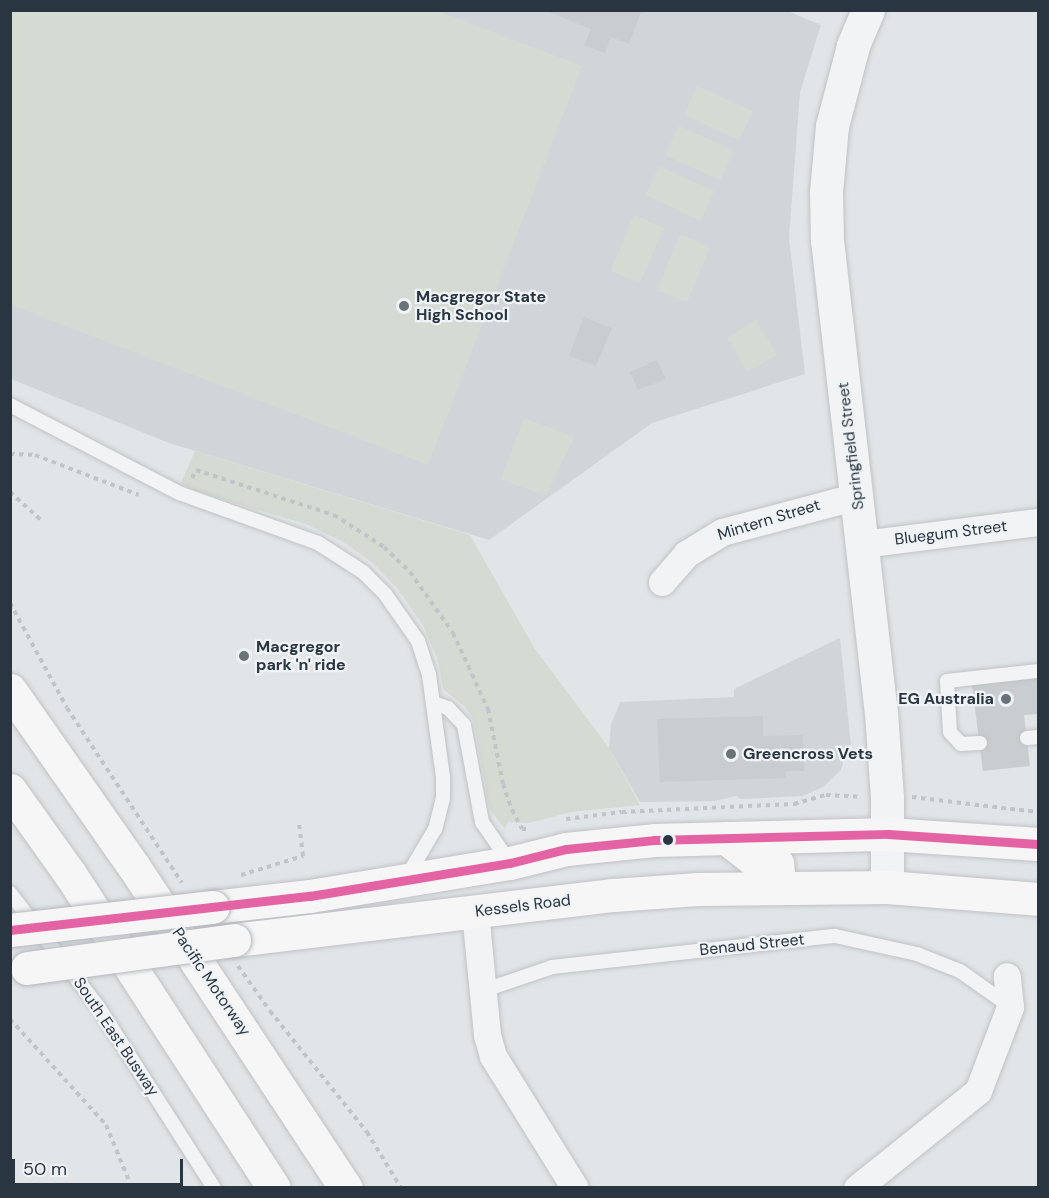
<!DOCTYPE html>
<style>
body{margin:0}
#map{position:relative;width:1049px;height:1198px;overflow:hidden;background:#e2e5e7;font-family:"DM Sans",sans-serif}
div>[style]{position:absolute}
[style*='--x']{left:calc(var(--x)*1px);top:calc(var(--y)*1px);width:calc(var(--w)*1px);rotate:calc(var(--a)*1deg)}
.built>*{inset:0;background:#d0d5da}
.green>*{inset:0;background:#d4dbd2}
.building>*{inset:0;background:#cacdcf}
.path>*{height:4px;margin-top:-2px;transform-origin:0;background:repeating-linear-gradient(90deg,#c1c5c7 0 4.5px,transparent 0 9px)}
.roads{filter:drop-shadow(0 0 2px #c0c3c5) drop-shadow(0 0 2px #c0c3c5)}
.service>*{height:14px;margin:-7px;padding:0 7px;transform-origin:7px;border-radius:7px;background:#f1f3f4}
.minor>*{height:27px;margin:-13.5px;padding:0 13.5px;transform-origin:13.5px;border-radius:13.5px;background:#f1f3f4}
.tertiary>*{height:33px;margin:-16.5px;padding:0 16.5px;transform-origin:16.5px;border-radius:16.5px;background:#f1f3f4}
.trunk>*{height:33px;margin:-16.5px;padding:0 16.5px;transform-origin:16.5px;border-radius:16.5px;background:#f6f6f6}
.motorway>*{height:33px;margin:-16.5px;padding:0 16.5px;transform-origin:16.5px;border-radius:16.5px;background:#f6f6f6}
.bridges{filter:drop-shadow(0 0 2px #b4b8bc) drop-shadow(0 0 2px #b4b8bc)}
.trunk-bridge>*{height:33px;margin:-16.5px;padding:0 16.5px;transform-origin:16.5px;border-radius:16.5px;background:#f6f6f6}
.bus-1>*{height:9px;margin:-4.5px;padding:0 4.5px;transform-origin:4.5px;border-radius:4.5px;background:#e463a4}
.dots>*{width:16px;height:16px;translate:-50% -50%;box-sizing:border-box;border:3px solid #f0f3f6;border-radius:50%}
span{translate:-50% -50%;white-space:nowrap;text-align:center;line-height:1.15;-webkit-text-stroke:4.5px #f0f3f6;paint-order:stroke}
.poi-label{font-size:16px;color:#293540;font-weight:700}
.left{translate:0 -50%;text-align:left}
.right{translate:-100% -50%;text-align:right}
.street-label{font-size:16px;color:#293540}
.frame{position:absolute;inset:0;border:12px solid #293540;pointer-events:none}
.scale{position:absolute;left:12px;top:1159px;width:171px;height:27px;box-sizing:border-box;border:3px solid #293540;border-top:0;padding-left:8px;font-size:18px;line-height:21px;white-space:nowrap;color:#293540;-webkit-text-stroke:4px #f0f3f6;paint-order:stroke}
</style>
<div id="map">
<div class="built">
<div style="clip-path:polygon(785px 10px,821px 25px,800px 92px,789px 238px,805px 374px,652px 423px,489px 540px,169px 443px,11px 379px,10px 11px)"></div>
<div style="clip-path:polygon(840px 638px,851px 746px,840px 771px,823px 787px,803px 796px,741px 799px,736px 796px,715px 801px,640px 802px,609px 748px,611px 725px,620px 702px,734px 697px,734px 689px)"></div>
</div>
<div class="green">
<div style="clip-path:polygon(10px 11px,438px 11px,582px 66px,428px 465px,11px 305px)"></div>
<div style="clip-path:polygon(697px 86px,753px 111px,739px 140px,684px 115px)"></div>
<div style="clip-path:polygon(679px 126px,734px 151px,720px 180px,665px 155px)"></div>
<div style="clip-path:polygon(659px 166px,714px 191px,701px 221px,646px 195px)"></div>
<div style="clip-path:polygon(634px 215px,664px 228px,640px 283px,611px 271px)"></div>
<div style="clip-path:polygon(680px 234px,710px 247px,687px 302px,657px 290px)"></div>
<div style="clip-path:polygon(756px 320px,777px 355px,747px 372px,727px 338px)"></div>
<div style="clip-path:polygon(524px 418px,574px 437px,546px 496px,501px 479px)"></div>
<div style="clip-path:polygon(195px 451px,470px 535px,535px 649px,609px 748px,640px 805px,571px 812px,529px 823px,508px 822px,505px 829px,489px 808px,474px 721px,465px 707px,443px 689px,438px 660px,423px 625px,397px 588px,373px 563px,343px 542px,306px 524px,195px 491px,181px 483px)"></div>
</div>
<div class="building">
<div style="clip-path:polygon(544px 10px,642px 10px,629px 44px,611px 37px,605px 53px,584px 45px,591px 29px)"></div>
<div style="clip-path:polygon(584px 317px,612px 328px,596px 366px,569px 356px)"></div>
<div style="clip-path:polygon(657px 360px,666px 379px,638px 390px,630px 372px)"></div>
<div style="clip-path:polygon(1038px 677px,1038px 714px,1024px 715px,1030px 766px,983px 771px,972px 685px)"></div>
<div style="clip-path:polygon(763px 716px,763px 736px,803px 735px,804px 771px,786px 771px,786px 778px,660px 782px,657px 719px)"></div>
</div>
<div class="path">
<div style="--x:10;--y:454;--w:25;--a:2"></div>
<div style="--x:35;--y:455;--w:111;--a:21"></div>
<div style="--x:192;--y:478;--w:9;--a:-63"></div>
<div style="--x:196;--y:470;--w:145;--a:18.1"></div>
<div style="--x:334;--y:515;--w:59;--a:32.6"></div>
<div style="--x:384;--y:547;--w:36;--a:44"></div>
<div style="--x:410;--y:572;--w:75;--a:54.8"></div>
<div style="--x:453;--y:633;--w:84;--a:65.3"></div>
<div style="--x:488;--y:709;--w:76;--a:78.7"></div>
<div style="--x:503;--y:784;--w:28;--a:71"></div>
<div style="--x:512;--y:810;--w:21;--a:62"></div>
<div style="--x:522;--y:829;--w:5;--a:0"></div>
<div style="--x:10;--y:492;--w:42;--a:42.1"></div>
<div style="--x:10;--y:603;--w:119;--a:61.5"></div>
<div style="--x:67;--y:708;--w:209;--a:56.7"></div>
<div style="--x:912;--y:797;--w:127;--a:6.8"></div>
<div style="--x:566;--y:819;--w:56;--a:-7.1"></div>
<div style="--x:622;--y:812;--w:172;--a:-2.7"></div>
<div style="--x:794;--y:804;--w:33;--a:-16"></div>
<div style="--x:826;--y:795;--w:34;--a:3"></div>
<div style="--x:241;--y:875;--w:65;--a:-17"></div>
<div style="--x:303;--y:856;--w:33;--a:-97"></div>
<div style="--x:238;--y:966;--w:55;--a:54.6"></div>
<div style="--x:270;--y:1011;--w:155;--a:51.3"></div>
<div style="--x:367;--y:1132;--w:66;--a:58.7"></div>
<div style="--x:10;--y:1019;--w:143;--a:47.8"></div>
<div style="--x:106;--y:1125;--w:68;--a:67.6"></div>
</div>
<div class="roads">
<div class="service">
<div style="--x:10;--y:405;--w:191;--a:27.5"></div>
<div style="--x:179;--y:493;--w:148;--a:19.8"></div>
<div style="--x:318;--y:543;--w:54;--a:32.8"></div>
<div style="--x:363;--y:572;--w:31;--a:45"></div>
<div style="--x:385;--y:594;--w:57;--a:54.9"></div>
<div style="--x:418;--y:641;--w:36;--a:72"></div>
<div style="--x:429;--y:675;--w:103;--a:82.2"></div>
<div style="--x:443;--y:777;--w:21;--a:90"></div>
<div style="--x:443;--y:798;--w:32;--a:104"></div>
<div style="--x:435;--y:829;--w:57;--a:120.6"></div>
<div style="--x:434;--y:703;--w:15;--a:20"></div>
<div style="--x:448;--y:708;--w:23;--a:47"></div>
<div style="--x:464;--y:725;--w:99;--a:79.5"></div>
<div style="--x:482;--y:822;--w:50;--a:55.7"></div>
<div style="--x:1027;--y:738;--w:11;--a:-5"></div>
<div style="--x:980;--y:743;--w:19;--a:177"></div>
<div style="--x:961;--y:744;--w:16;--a:-133"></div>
<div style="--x:950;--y:732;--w:51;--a:-93.4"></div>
<div style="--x:947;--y:681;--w:92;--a:-6.3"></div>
<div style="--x:10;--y:893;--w:142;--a:52.2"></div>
<div style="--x:97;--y:1005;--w:217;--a:57.4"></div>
<div style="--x:482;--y:991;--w:74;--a:-18.9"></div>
<div style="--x:552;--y:967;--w:285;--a:-6.3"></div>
<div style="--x:835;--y:936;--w:84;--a:12.4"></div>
<div style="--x:917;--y:954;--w:46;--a:21.6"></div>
<div style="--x:960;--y:971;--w:59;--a:35.3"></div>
</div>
<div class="minor">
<div style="--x:863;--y:544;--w:176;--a:-7.2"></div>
<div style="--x:662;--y:582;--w:37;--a:-49"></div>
<div style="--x:686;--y:554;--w:42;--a:-31.4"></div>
<div style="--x:722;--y:532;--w:140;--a:-14.9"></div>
<div style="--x:475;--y:912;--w:124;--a:84.4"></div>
<div style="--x:487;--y:1035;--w:22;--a:74"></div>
<div style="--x:493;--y:1056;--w:155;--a:58.2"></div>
<div style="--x:857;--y:1188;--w:155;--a:-38.7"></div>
<div style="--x:978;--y:1091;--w:90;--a:-69.1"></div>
<div style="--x:1010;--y:1007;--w:31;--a:-96"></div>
</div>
<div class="tertiary">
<div style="--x:868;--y:10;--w:39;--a:113"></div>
<div style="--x:853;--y:46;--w:83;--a:104.7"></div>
<div style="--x:832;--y:126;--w:66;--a:95.2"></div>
<div style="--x:826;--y:192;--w:48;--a:88.8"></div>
<div style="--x:827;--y:240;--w:475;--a:83.5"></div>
<div style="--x:881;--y:712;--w:85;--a:86"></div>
<div style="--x:887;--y:797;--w:90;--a:90"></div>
</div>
<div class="trunk">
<div style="--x:726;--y:838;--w:33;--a:38"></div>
<div style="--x:752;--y:858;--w:26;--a:13"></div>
<div style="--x:777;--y:864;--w:23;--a:83"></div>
<div style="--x:213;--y:907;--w:98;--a:-6.5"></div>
<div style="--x:310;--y:896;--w:203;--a:-9.4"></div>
<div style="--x:510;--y:863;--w:58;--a:-14"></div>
<div style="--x:566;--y:849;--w:88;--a:-5.8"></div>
<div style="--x:654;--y:840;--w:234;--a:-1.5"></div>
<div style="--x:888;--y:834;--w:150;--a:3.8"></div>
<div style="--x:234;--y:940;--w:382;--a:-6.8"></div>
<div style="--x:613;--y:895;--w:85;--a:-4"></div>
<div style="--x:698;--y:889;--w:189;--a:-0.6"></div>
<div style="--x:887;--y:887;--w:151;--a:4.5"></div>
</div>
<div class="motorway">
<div style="--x:10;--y:690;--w:216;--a:55"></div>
<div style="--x:134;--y:867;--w:385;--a:56.6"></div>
<div style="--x:10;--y:790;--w:103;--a:54.5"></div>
<div style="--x:70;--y:874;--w:374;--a:57"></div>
</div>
</div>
<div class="bridges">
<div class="trunk-bridge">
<div style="--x:10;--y:930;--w:204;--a:-6.5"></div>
<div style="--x:27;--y:968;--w:209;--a:-7.7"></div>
</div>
</div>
<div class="bus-1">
<div style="--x:10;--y:930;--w:302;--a:-6.5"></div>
<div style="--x:310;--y:896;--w:203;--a:-9.4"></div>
<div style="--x:510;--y:863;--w:58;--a:-14"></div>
<div style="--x:566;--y:849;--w:88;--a:-5.8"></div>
<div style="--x:654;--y:840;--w:234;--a:-1.5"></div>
<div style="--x:888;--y:834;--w:150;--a:3.8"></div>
</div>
<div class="dots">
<div style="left:404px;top:306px;background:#6a737a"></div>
<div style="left:244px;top:656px;background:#6a737a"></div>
<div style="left:1006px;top:699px;background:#6a737a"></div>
<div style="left:731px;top:754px;background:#6a737a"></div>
<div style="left:668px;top:840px;background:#293540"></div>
</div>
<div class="poi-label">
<span class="left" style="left:416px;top:306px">Macgregor State<br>High School</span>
<span class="left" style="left:256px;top:656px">Macgregor<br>park 'n' ride</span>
<span class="right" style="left:994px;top:699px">EG Australia</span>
<span class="left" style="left:743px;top:754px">Greencross Vets</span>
</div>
<div class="street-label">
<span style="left:851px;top:446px;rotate:-97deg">Springfield Street</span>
<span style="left:769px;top:520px;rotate:-17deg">Mintern Street</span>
<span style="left:951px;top:533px;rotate:-7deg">Bluegum Street</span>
<span style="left:523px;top:906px;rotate:-7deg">Kessels Road</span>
<span style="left:752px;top:945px;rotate:-6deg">Benaud Street</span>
<span style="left:211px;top:982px;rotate:56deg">Pacific Motorway</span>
<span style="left:116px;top:1037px;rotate:56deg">South East Busway</span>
</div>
<div class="frame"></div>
<div class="scale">50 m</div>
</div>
